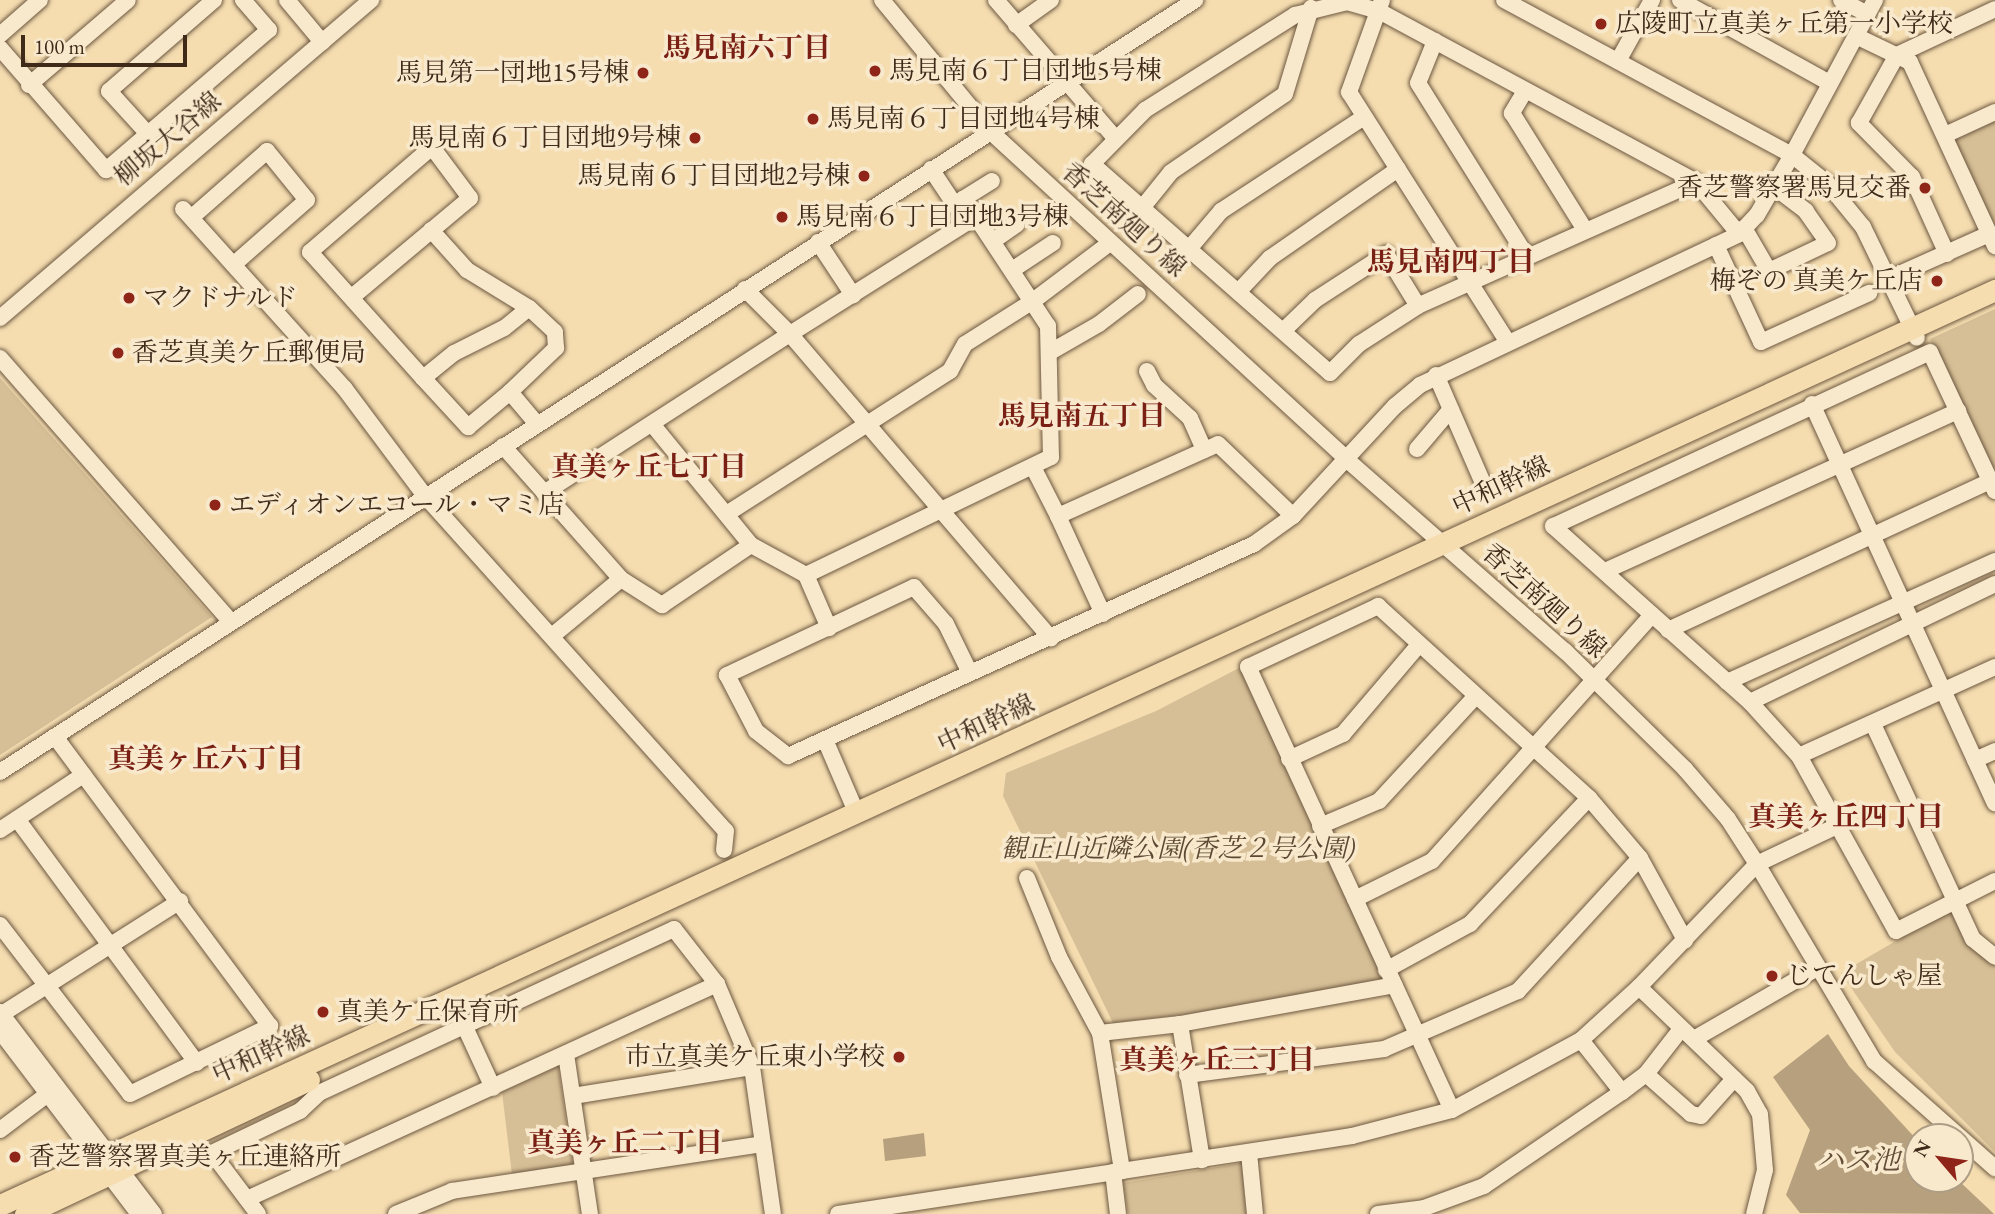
<!DOCTYPE html>
<meta charset="utf-8">
<style>
body{margin:0}
#map{position:relative;width:1995px;height:1214px;overflow:hidden;background:#f5ddb0;font-family:"EB Garamond","Noto Serif JP",serif}
div>[style]{position:absolute}
[style*='--x']{left:calc(var(--x)*1px);top:calc(var(--y)*1px);width:calc(var(--w)*1px);rotate:calc(var(--a)*1deg)}
.green>*{inset:0;background:#d6bf96}
.water>*{inset:0;background:#b7a07d}
.roads{filter:drop-shadow(0 0 2px #6c5740) drop-shadow(0 0 2px #6c5740)}
.minor>*{height:16px;margin:-8px;padding:0 8px;transform-origin:8px;border-radius:8px;background:#f8e9cc}
.major>*{height:21px;margin:-10.5px;padding:0 10.5px;transform-origin:10.5px;border-radius:10.5px;background:#f5ddb0}
.dots>*{width:19px;height:19px;translate:-50% -50%;box-sizing:border-box;border:4px solid #f8e9cc;border-radius:50%}
span{translate:-50% -50%;white-space:nowrap;text-align:center;line-height:1.15;-webkit-text-stroke:7px #f8e9cc;paint-order:stroke}
.poi-label{font-size:26px;color:#3f2a1a}
.left{translate:0 -50%;text-align:left}
.right{translate:-100% -50%;text-align:right}
.street-label{font-size:26px;color:#3f2a1a}
.park-label{font-size:26px;color:#5d4833;font-style:italic}
.neighbourhood-label{font-size:28px;color:#7a1f14;font-weight:700}
.water-label{font-size:28px;color:#634d38;font-style:italic}
.north{position:absolute;left:1904px;top:1123px;width:70px;height:70px;box-sizing:border-box;background:#f8e9cc;border:2px solid #ae9d85;border-radius:50%;rotate:299deg;font-size:19px;font-weight:700;line-height:28px;text-align:center;color:#3f2a1a}
.north::after{content:'';display:block;margin:auto;width:24px;height:32px;background:#8f2418;clip-path:polygon(50% 0,100% 100%,50% 72%,0 100%)}
.scale{position:absolute;left:21px;top:35px;width:166px;height:32px;box-sizing:border-box;border:4px solid #3f2a1a;border-top:0;padding-left:9px;font-size:21px;line-height:24px;white-space:nowrap;color:#3f2a1a;-webkit-text-stroke:5px #f8e9cc;paint-order:stroke}
</style>
<div id="map">
<div class="green">
<div style="clip-path:polygon(1995px 121px,1995px 229px,1955px 140px)"></div>
<div style="clip-path:polygon(1995px 309px,1995px 476px,1930px 339px)"></div>
<div style="clip-path:polygon(0 378px,212px 617px,0 755px)"></div>
<div style="clip-path:polygon(1241px 667px,1387px 978px,1245px 1007px,1113px 1023px,1003px 796px,1006px 773px,1156px 711px)"></div>
<div style="clip-path:polygon(1954px 907px,1995px 963px,1995px 1152px,1895px 1052px,1841px 973px)"></div>
<div style="clip-path:polygon(558px 1066px,573px 1165px,512px 1175px,502px 1092px)"></div>
<div style="clip-path:polygon(1242px 1163px,1246px 1214px,1128px 1214px,1123px 1183px)"></div>
</div>
<div class="water">
<div style="clip-path:polygon(1828px 1034px,1849px 1066px,1918px 1141px,1918px 1179px,1957px 1179px,1994px 1214px,1800px 1213px,1786px 1195px,1810px 1130px,1773px 1077px)"></div>
<div style="clip-path:polygon(924px 1133px,926px 1156px,885px 1161px,883px 1139px)"></div>
</div>
<div class="roads">
<div class="minor">
<div style="--x:287;--y:0;--w:55;--a:50.2"></div>
<div style="--x:882;--y:0;--w:170;--a:50.5"></div>
<div style="--x:990;--y:131;--w:483;--a:42.6"></div>
<div style="--x:1345;--y:458;--w:293;--a:41.3"></div>
<div style="--x:1565;--y:651;--w:168;--a:44.5"></div>
<div style="--x:1685;--y:769;--w:66;--a:49.3"></div>
<div style="--x:1728;--y:819;--w:54;--a:57.2"></div>
<div style="--x:1757;--y:864;--w:229;--a:59.3"></div>
<div style="--x:1874;--y:1061;--w:162;--a:41.5"></div>
<div style="--x:996;--y:0;--w:182;--a:49.2"></div>
<div style="--x:1382;--y:0;--w:98;--a:109.7"></div>
<div style="--x:1349;--y:92;--w:297;--a:57.6"></div>
<div style="--x:1504;--y:0;--w:327;--a:28.3"></div>
<div style="--x:1792;--y:155;--w:45;--a:38.7"></div>
<div style="--x:1827;--y:183;--w:57;--a:50.7"></div>
<div style="--x:1863;--y:227;--w:123;--a:64.1"></div>
<div style="--x:1680;--y:0;--w:171;--a:29"></div>
<div style="--x:1841;--y:0;--w:30;--a:28"></div>
<div style="--x:1016;--y:25;--w:43;--a:-35.5"></div>
<div style="--x:0;--y:35;--w:53;--a:-41.2"></div>
<div style="--x:1856;--y:36;--w:60;--a:25.7"></div>
<div style="--x:1910;--y:62;--w:203;--a:65.2"></div>
<div style="--x:1435;--y:41;--w:45;--a:112"></div>
<div style="--x:1418;--y:83;--w:205;--a:57.9"></div>
<div style="--x:0;--y:48;--w:162;--a:49"></div>
<div style="--x:106;--y:170;--w:215;--a:-40.7"></div>
<div style="--x:269;--y:30;--w:40;--a:-131"></div>
<div style="--x:1618;--y:61;--w:70;--a:-60.9"></div>
<div style="--x:29;--y:85;--w:130;--a:-40.6"></div>
<div style="--x:1525;--y:91;--w:26;--a:121"></div>
<div style="--x:1512;--y:113;--w:138;--a:58"></div>
<div style="--x:148;--y:134;--w:58;--a:-132.2"></div>
<div style="--x:109;--y:91;--w:139;--a:-40.9"></div>
<div style="--x:1945;--y:135;--w:55;--a:-24.7"></div>
<div style="--x:931;--y:169;--w:65;--a:56.3"></div>
<div style="--x:1696;--y:182;--w:304;--a:156"></div>
<div style="--x:1418;--y:306;--w:70;--a:147.2"></div>
<div style="--x:1359;--y:344;--w:41;--a:135"></div>
<div style="--x:1330;--y:373;--w:317;--a:-138.7"></div>
<div style="--x:1092;--y:164;--w:76;--a:-45.5"></div>
<div style="--x:1145;--y:110;--w:178;--a:-32.3"></div>
<div style="--x:1295;--y:15;--w:54;--a:-14"></div>
<div style="--x:1347;--y:2;--w:33;--a:16"></div>
<div style="--x:1379;--y:11;--w:360;--a:28.3"></div>
<div style="--x:1696;--y:182;--w:67;--a:50.4"></div>
<div style="--x:1142;--y:208;--w:46;--a:-51.1"></div>
<div style="--x:1171;--y:172;--w:138;--a:-34.4"></div>
<div style="--x:1285;--y:94;--w:90;--a:-73.2"></div>
<div style="--x:183;--y:209;--w:242;--a:48"></div>
<div style="--x:345;--y:389;--w:134;--a:53.2"></div>
<div style="--x:425;--y:496;--w:450;--a:48.1"></div>
<div style="--x:726;--y:831;--w:19;--a:96"></div>
<div style="--x:973;--y:215;--w:19;--a:-122"></div>
<div style="--x:963;--y:199;--w:34;--a:-32"></div>
<div style="--x:192;--y:217;--w:100;--a:-41.3"></div>
<div style="--x:267;--y:151;--w:63;--a:50.8"></div>
<div style="--x:307;--y:200;--w:98;--a:138.7"></div>
<div style="--x:1744;--y:228;--w:50;--a:59.8"></div>
<div style="--x:1769;--y:271;--w:65;--a:-25.4"></div>
<div style="--x:1828;--y:243;--w:39;--a:-125"></div>
<div style="--x:1806;--y:211;--w:40;--a:-143"></div>
<div style="--x:431;--y:230;--w:54;--a:48"></div>
<div style="--x:467;--y:270;--w:73;--a:31.5"></div>
<div style="--x:993;--y:241;--w:29;--a:-35"></div>
<div style="--x:818;--y:242;--w:64;--a:56.6"></div>
<div style="--x:1716;--y:245;--w:107;--a:65.1"></div>
<div style="--x:1761;--y:342;--w:119;--a:-24.4"></div>
<div style="--x:1188;--y:250;--w:51;--a:-49.8"></div>
<div style="--x:1221;--y:211;--w:171;--a:-33.3"></div>
<div style="--x:1947;--y:254;--w:85;--a:-114.4"></div>
<div style="--x:1912;--y:177;--w:76;--a:-134.5"></div>
<div style="--x:1859;--y:123;--w:78;--a:-60.8"></div>
<div style="--x:1897;--y:55;--w:108;--a:-25.1"></div>
<div style="--x:1012;--y:270;--w:49;--a:-33.4"></div>
<div style="--x:1888;--y:279;--w:111;--a:-24"></div>
<div style="--x:745;--y:289;--w:64;--a:45"></div>
<div style="--x:790;--y:334;--w:401;--a:49.4"></div>
<div style="--x:1238;--y:292;--w:47;--a:-46.7"></div>
<div style="--x:1270;--y:258;--w:156;--a:-34.8"></div>
<div style="--x:352;--y:297;--w:154;--a:-40"></div>
<div style="--x:470;--y:198;--w:64;--a:-126.7"></div>
<div style="--x:432;--y:147;--w:161;--a:139.3"></div>
<div style="--x:310;--y:252;--w:169;--a:48.1"></div>
<div style="--x:0;--y:318;--w:489;--a:-40.6"></div>
<div style="--x:1283;--y:331;--w:45;--a:-44.1"></div>
<div style="--x:1315;--y:300;--w:85;--a:-32.9"></div>
<div style="--x:1386;--y:254;--w:61;--a:58.4"></div>
<div style="--x:1052;--y:351;--w:54;--a:-29.9"></div>
<div style="--x:1099;--y:324;--w:49;--a:-37.6"></div>
<div style="--x:0;--y:358;--w:349;--a:48.8"></div>
<div style="--x:1147;--y:371;--w:16;--a:63"></div>
<div style="--x:1154;--y:385;--w:49;--a:42.5"></div>
<div style="--x:1190;--y:418;--w:35;--a:66"></div>
<div style="--x:1436;--y:375;--w:118;--a:66.5"></div>
<div style="--x:510;--y:392;--w:64;--a:-43.7"></div>
<div style="--x:556;--y:348;--w:16;--a:-94"></div>
<div style="--x:555;--y:332;--w:35;--a:-137"></div>
<div style="--x:529;--y:308;--w:32;--a:141"></div>
<div style="--x:504;--y:328;--w:56;--a:153.4"></div>
<div style="--x:454;--y:353;--w:40;--a:141"></div>
<div style="--x:423;--y:378;--w:67;--a:47.4"></div>
<div style="--x:468;--y:427;--w:55;--a:-39.8"></div>
<div style="--x:510;--y:392;--w:42;--a:49.8"></div>
<div style="--x:1812;--y:404;--w:439;--a:65.4"></div>
<div style="--x:503;--y:446;--w:178;--a:48.4"></div>
<div style="--x:621;--y:579;--w:49;--a:32.4"></div>
<div style="--x:662;--y:605;--w:107;--a:-34"></div>
<div style="--x:1417;--y:449;--w:52;--a:-49.6"></div>
<div style="--x:1033;--y:467;--w:55;--a:63"></div>
<div style="--x:1995;--y:491;--w:153;--a:-115.1"></div>
<div style="--x:1930;--y:352;--w:415;--a:155.2"></div>
<div style="--x:1553;--y:526;--w:264;--a:41.8"></div>
<div style="--x:1750;--y:702;--w:272;--a:-25.7"></div>
<div style="--x:544;--y:493;--w:293;--a:-32.9"></div>
<div style="--x:790;--y:334;--w:220;--a:-32.2"></div>
<div style="--x:976;--y:217;--w:131;--a:56.6"></div>
<div style="--x:1048;--y:326;--w:131;--a:88.7"></div>
<div style="--x:1051;--y:457;--w:272;--a:154.3"></div>
<div style="--x:806;--y:575;--w:63;--a:-151.4"></div>
<div style="--x:751;--y:545;--w:156;--a:-129.3"></div>
<div style="--x:728;--y:513;--w:264;--a:-32.6"></div>
<div style="--x:950;--y:371;--w:31;--a:-61"></div>
<div style="--x:965;--y:344;--w:80;--a:-32.3"></div>
<div style="--x:1033;--y:301;--w:96;--a:-37"></div>
<div style="--x:1605;--y:571;--w:388;--a:-24.4"></div>
<div style="--x:806;--y:575;--w:58;--a:66.5"></div>
<div style="--x:1103;--y:614;--w:108;--a:-114.7"></div>
<div style="--x:1058;--y:516;--w:175;--a:-24.2"></div>
<div style="--x:1218;--y:444;--w:104;--a:43.8"></div>
<div style="--x:1668;--y:630;--w:355;--a:-24.8"></div>
<div style="--x:552;--y:636;--w:89;--a:-39.6"></div>
<div style="--x:1995;--y:667;--w:215;--a:155.6"></div>
<div style="--x:1799;--y:756;--w:200;--a:61"></div>
<div style="--x:1896;--y:931;--w:111;--a:-26.8"></div>
<div style="--x:970;--y:673;--w:55;--a:-116.1"></div>
<div style="--x:946;--y:624;--w:49;--a:-130.9"></div>
<div style="--x:914;--y:587;--w:207;--a:154.8"></div>
<div style="--x:727;--y:675;--w:63;--a:62.6"></div>
<div style="--x:756;--y:731;--w:41;--a:38"></div>
<div style="--x:788;--y:756;--w:512;--a:-24.46"></div>
<div style="--x:1254;--y:544;--w:48;--a:-35.7"></div>
<div style="--x:1293;--y:516;--w:150;--a:-47.2"></div>
<div style="--x:1395;--y:406;--w:33;--a:-40"></div>
<div style="--x:1420;--y:385;--w:353;--a:-25.3"></div>
<div style="--x:1739;--y:234;--w:26;--a:-47"></div>
<div style="--x:1757;--y:215;--w:69;--a:-59.7"></div>
<div style="--x:1792;--y:155;--w:176;--a:-61.8"></div>
<div style="--x:1727;--y:682;--w:294;--a:-24.3"></div>
<div style="--x:1750;--y:702;--w:73;--a:47.8"></div>
<div style="--x:1873;--y:724;--w:237;--a:65.1"></div>
<div style="--x:1973;--y:939;--w:28;--a:39"></div>
<div style="--x:826;--y:742;--w:78;--a:66.7"></div>
<div style="--x:1289;--y:759;--w:60;--a:-24.8"></div>
<div style="--x:1343;--y:734;--w:116;--a:-49.6"></div>
<div style="--x:1975;--y:760;--w:22;--a:-24"></div>
<div style="--x:0;--y:772;--w:1423;--a:-32.86"></div>
<div style="--x:17;--y:819;--w:303;--a:53.6"></div>
<div style="--x:1320;--y:826;--w:64;--a:-23"></div>
<div style="--x:1379;--y:801;--w:143;--a:-47.3"></div>
<div style="--x:0;--y:830;--w:100;--a:-33.5"></div>
<div style="--x:1027;--y:878;--w:85;--a:67.9"></div>
<div style="--x:1059;--y:957;--w:86;--a:61.7"></div>
<div style="--x:1100;--y:1033;--w:140;--a:80.9"></div>
<div style="--x:1355;--y:899;--w:86;--a:-26.3"></div>
<div style="--x:1432;--y:861;--w:330;--a:-48.2"></div>
<div style="--x:0;--y:925;--w:213;--a:52.4"></div>
<div style="--x:130;--y:1094;--w:156;--a:-25.9"></div>
<div style="--x:270;--y:1026;--w:361;--a:-126.6"></div>
<div style="--x:1386;--y:970;--w:96;--a:-28.7"></div>
<div style="--x:1470;--y:924;--w:173;--a:-46.6"></div>
<div style="--x:1639;--y:987;--w:150;--a:43.9"></div>
<div style="--x:1747;--y:1091;--w:26;--a:61"></div>
<div style="--x:1760;--y:1114;--w:56;--a:84.9"></div>
<div style="--x:1765;--y:1170;--w:45;--a:104"></div>
<div style="--x:0;--y:1012;--w:254;--a:52.7"></div>
<div style="--x:2;--y:1014;--w:211;--a:-32.4"></div>
<div style="--x:1180;--y:1024;--w:138;--a:80.8"></div>
<div style="--x:465;--y:1027;--w:67;--a:65.3"></div>
<div style="--x:0;--y:1031;--w:230;--a:52.8"></div>
<div style="--x:1100;--y:1033;--w:81;--a:-6.4"></div>
<div style="--x:1180;--y:1024;--w:218;--a:-10.3"></div>
<div style="--x:1694;--y:1039;--w:142;--a:-30"></div>
<div style="--x:566;--y:1054;--w:162;--a:81.5"></div>
<div style="--x:1646;--y:1074;--w:60;--a:41.6"></div>
<div style="--x:1691;--y:1114;--w:10;--a:11"></div>
<div style="--x:1701;--y:1116;--w:50;--a:-48.3"></div>
<div style="--x:1187;--y:1075;--w:199;--a:-7.5"></div>
<div style="--x:1384;--y:1049;--w:146;--a:-23.4"></div>
<div style="--x:1518;--y:991;--w:180;--a:-47.5"></div>
<div style="--x:1622;--y:1092;--w:30;--a:-37"></div>
<div style="--x:1646;--y:1074;--w:57;--a:-52.1"></div>
<div style="--x:573;--y:1096;--w:181;--a:-9.2"></div>
<div style="--x:1452;--y:1110;--w:488;--a:-114.7"></div>
<div style="--x:1248;--y:667;--w:144;--a:-25.1"></div>
<div style="--x:1378;--y:606;--w:285;--a:42.3"></div>
<div style="--x:1589;--y:798;--w:79;--a:49.6"></div>
<div style="--x:1640;--y:858;--w:94;--a:61.2"></div>
<div style="--x:0;--y:1130;--w:60;--a:-36.9"></div>
<div style="--x:1249;--y:1153;--w:61;--a:84.4"></div>
<div style="--x:1113;--y:1172;--w:42;--a:83.2"></div>
<div style="--x:247;--y:1199;--w:517;--a:-24.58"></div>
<div style="--x:258;--y:1214;--w:76;--a:-127"></div>
<div style="--x:212;--y:1153;--w:98;--a:-25.5"></div>
<div style="--x:300;--y:1111;--w:26;--a:-43"></div>
<div style="--x:319;--y:1093;--w:391;--a:-24.8"></div>
<div style="--x:674;--y:929;--w:70;--a:52"></div>
<div style="--x:717;--y:984;--w:90;--a:67.1"></div>
<div style="--x:752;--y:1067;--w:148;--a:81.9"></div>
<div style="--x:396;--y:1214;--w:61;--a:-22.3"></div>
<div style="--x:452;--y:1191;--w:314;--a:-8.6"></div>
<div style="--x:838;--y:1214;--w:520;--a:-8.63"></div>
<div style="--x:1352;--y:1136;--w:103;--a:-14.6"></div>
<div style="--x:1452;--y:1110;--w:147;--a:-28.5"></div>
<div style="--x:1581;--y:1040;--w:79;--a:-42.4"></div>
<div style="--x:1639;--y:987;--w:170;--a:-46.2"></div>
<div style="--x:1757;--y:864;--w:89;--a:-25.4"></div>
<div style="--x:1378;--y:1214;--w:46;--a:-7.4"></div>
<div style="--x:1424;--y:1208;--w:64;--a:-20.1"></div>
<div style="--x:1484;--y:1186;--w:167;--a:-34.3"></div>
<div style="--x:1622;--y:1092;--w:66;--a:-128.3"></div>
</div>
<div class="major">
<div style="--x:0;--y:1205;--w:2195;--a:-24.64"></div>
<div style="--x:25;--y:1214;--w:314;--a:-25.3"></div>
</div>
</div>
<div class="dots">
<div style="left:1601px;top:24px;background:#8f2418"></div>
<div style="left:875px;top:71px;background:#8f2418"></div>
<div style="left:643px;top:73px;background:#8f2418"></div>
<div style="left:813px;top:119px;background:#8f2418"></div>
<div style="left:695px;top:138px;background:#8f2418"></div>
<div style="left:864px;top:176px;background:#8f2418"></div>
<div style="left:1925px;top:188px;background:#8f2418"></div>
<div style="left:782px;top:217px;background:#8f2418"></div>
<div style="left:1937px;top:281px;background:#8f2418"></div>
<div style="left:129px;top:298px;background:#8f2418"></div>
<div style="left:118px;top:353px;background:#8f2418"></div>
<div style="left:215px;top:505px;background:#8f2418"></div>
<div style="left:1772px;top:976px;background:#8f2418"></div>
<div style="left:323px;top:1012px;background:#8f2418"></div>
<div style="left:899px;top:1057px;background:#8f2418"></div>
<div style="left:15px;top:1157px;background:#8f2418"></div>
</div>
<div class="poi-label">
<span class="left" style="left:1615px;top:24px">広陵町立真美ヶ丘第一小学校</span>
<span class="left" style="left:889px;top:71px">馬見南６丁目団地5号棟</span>
<span class="right" style="left:629px;top:73px">馬見第一団地15号棟</span>
<span class="left" style="left:827px;top:119px">馬見南６丁目団地4号棟</span>
<span class="right" style="left:681px;top:138px">馬見南６丁目団地9号棟</span>
<span class="right" style="left:850px;top:176px">馬見南６丁目団地2号棟</span>
<span class="right" style="left:1911px;top:188px">香芝警察署馬見交番</span>
<span class="left" style="left:796px;top:217px">馬見南６丁目団地3号棟</span>
<span class="right" style="left:1923px;top:281px">梅ぞの 真美ケ丘店</span>
<span class="left" style="left:143px;top:298px">マクドナルド</span>
<span class="left" style="left:132px;top:353px">香芝真美ケ丘郵便局</span>
<span class="left" style="left:229px;top:505px">エディオンエコール・マミ店</span>
<span class="left" style="left:1786px;top:976px">じてんしゃ屋</span>
<span class="left" style="left:337px;top:1012px">真美ケ丘保育所</span>
<span class="right" style="left:885px;top:1057px">市立真美ケ丘東小学校</span>
<span class="left" style="left:29px;top:1157px">香芝警察署真美ヶ丘連絡所</span>
</div>
<div class="street-label">
<span style="left:168px;top:139px;rotate:-40deg">柳坂大谷線</span>
<span style="left:1124px;top:220px;rotate:42deg">香芝南廻り線</span>
<span style="left:1501px;top:486px;rotate:-25deg">中和幹線</span>
<span style="left:1544px;top:601px;rotate:42deg">香芝南廻り線</span>
<span style="left:986px;top:724px;rotate:-25deg">中和幹線</span>
<span style="left:261px;top:1055px;rotate:-24deg">中和幹線</span>
</div>
<div class="park-label">
<span style="left:1178px;top:849px">観正山近隣公園(香芝２号公園)</span>
</div>
<div class="neighbourhood-label">
<span style="left:747px;top:47px">馬見南六丁目</span>
<span style="left:1451px;top:261px">馬見南四丁目</span>
<span style="left:1082px;top:415px">馬見南五丁目</span>
<span style="left:649px;top:466px">真美ヶ丘七丁目</span>
<span style="left:206px;top:758px">真美ヶ丘六丁目</span>
<span style="left:1846px;top:816px">真美ヶ丘四丁目</span>
<span style="left:1217px;top:1059px">真美ヶ丘三丁目</span>
<span style="left:625px;top:1142px">真美ヶ丘二丁目</span>
</div>
<div class="water-label">
<span style="left:1858px;top:1159px">ハス池</span>
</div>
<div class="north">N</div>
<div class="scale">100 m</div>
</div>
